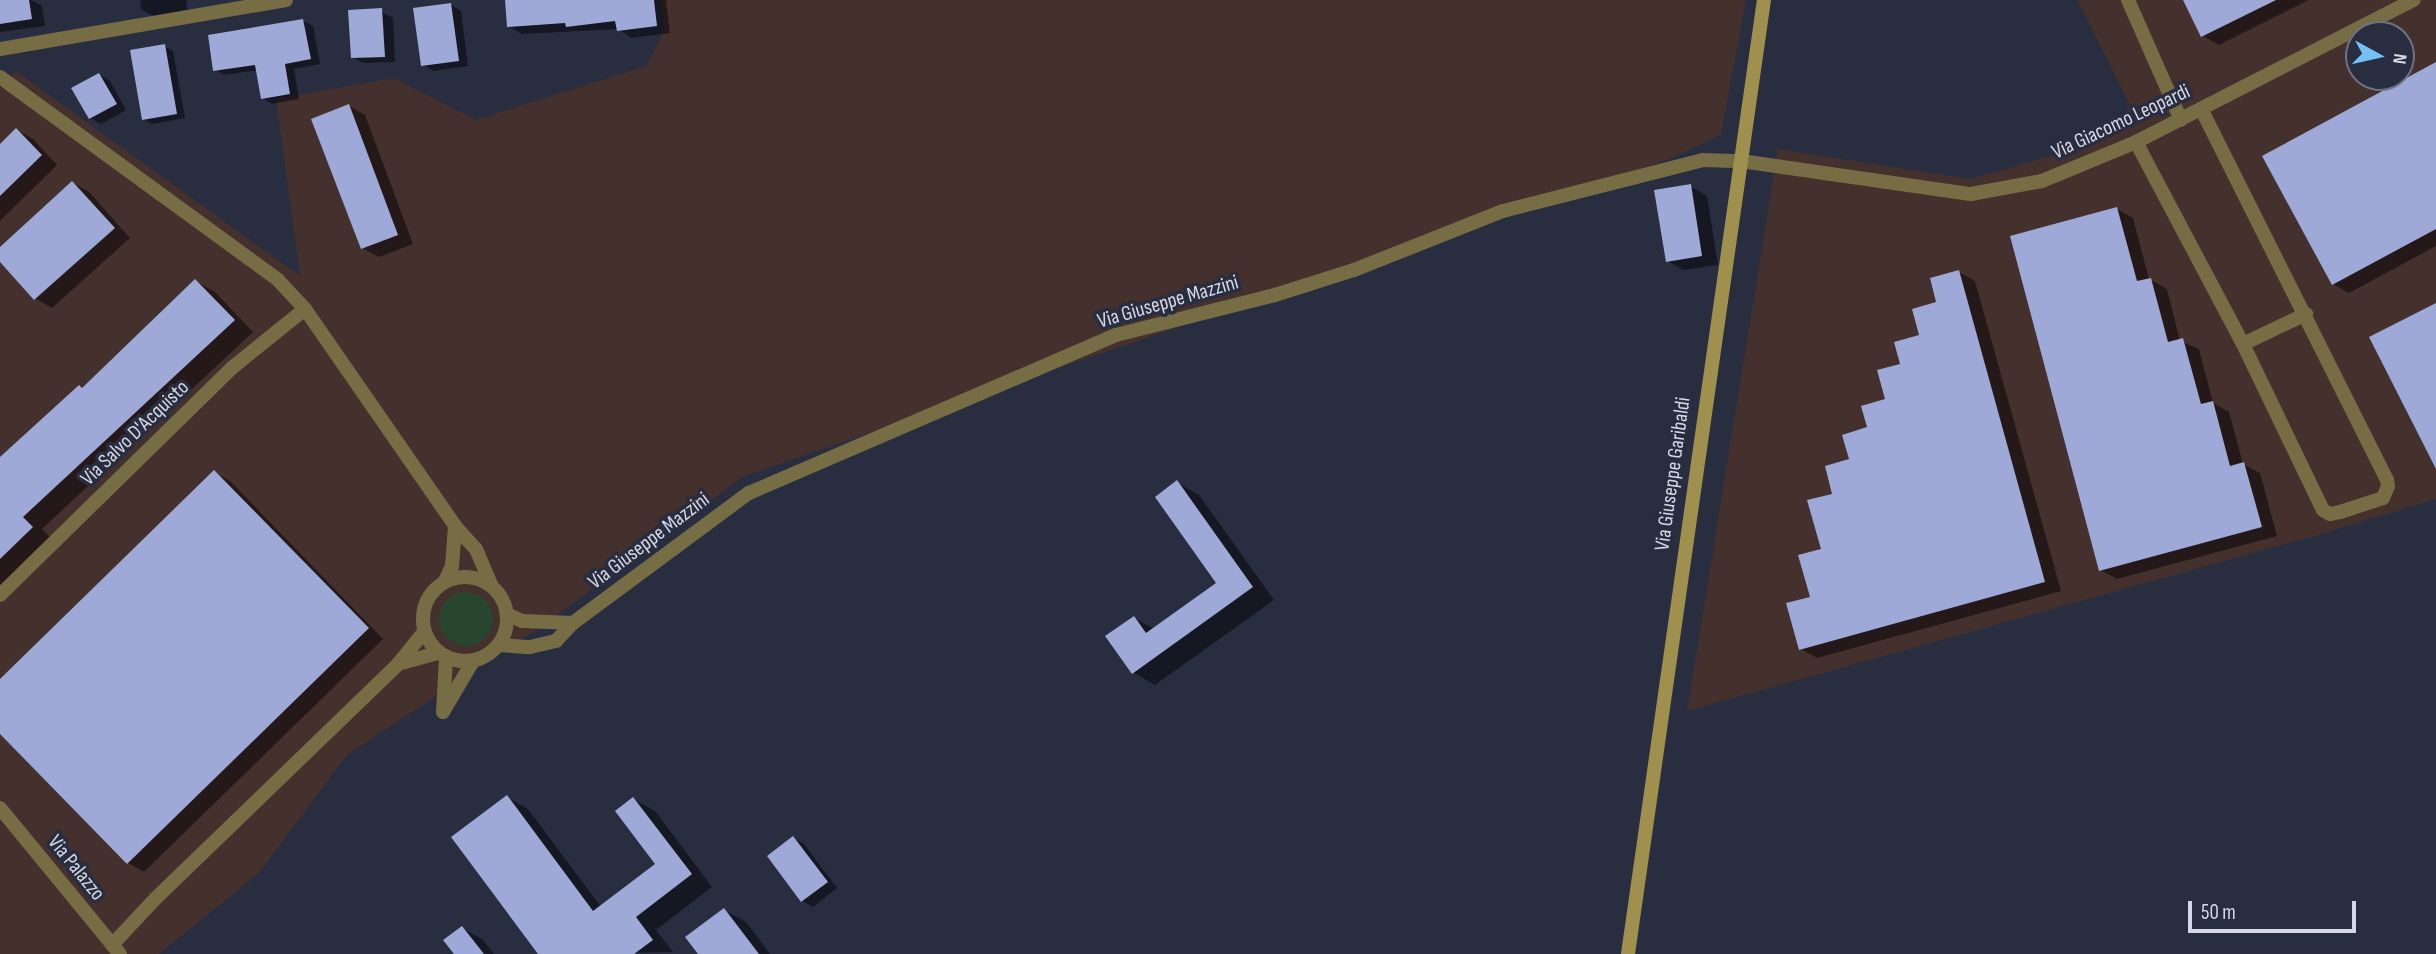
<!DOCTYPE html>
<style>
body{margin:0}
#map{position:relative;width:2436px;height:954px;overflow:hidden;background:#292d40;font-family:"Sofia Sans Condensed",sans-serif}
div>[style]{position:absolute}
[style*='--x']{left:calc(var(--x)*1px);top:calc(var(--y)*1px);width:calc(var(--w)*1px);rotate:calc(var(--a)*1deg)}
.industrial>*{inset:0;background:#44302d}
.green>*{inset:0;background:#28462d}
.round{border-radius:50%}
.shadow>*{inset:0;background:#0007}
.building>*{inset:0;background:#9ea9d8}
.street>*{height:14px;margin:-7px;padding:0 7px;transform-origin:7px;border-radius:7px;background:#766d45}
.street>.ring{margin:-7px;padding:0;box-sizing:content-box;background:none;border:14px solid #766d45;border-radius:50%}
.secondary>*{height:14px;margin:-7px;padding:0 7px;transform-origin:7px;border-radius:7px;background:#9f904e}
span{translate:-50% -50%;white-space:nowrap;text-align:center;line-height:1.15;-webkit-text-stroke:7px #292d40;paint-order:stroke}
.street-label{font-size:21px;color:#d6d9e5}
.north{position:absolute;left:2345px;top:21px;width:70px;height:70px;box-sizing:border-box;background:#292d40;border:2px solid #6e7282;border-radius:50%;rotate:98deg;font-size:19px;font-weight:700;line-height:28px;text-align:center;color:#d6d9e5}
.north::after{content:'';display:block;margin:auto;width:24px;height:32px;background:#76c0f7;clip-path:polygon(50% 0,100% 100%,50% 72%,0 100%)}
.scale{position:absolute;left:2188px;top:901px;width:168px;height:32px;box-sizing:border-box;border:4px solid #d6d9e5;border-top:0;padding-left:9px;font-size:21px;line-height:24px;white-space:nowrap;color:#d6d9e5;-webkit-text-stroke:5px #292d40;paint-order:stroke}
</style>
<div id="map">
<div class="industrial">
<div style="clip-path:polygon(661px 0,1746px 0,1721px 135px,1672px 158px,744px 476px,544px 625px,347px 755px,259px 873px,159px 954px,0 954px,0 88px,16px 71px,300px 276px,276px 99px,394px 78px,476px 120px,646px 66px,664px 32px)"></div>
<div style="clip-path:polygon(evenodd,2077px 0,2436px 0,2436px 499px,2318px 535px,1687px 711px,1778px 149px,1970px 179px,2099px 142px,2130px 105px,2077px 0,2359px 35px,2401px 35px,2401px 77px,2359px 77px,2359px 35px)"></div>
</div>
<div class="green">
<div class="round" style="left:439px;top:592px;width:54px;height:54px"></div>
</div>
<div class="shadow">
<div style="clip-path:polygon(0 0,31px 0,42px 6px,45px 26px,0 32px)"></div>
<div style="clip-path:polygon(140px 0,186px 0,188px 12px,155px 17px,141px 9px)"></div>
<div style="clip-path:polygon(507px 0,666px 0,670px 33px,632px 38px,618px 29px,522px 34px,508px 26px)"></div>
<div style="clip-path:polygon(2185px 0,2309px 0,2219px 45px,2203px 36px)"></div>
<div style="clip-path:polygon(451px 5px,461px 11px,468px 66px,433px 71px,422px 64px)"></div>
<div style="clip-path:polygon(382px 12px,393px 18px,395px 62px,363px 63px,352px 57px)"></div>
<div style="clip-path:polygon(303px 21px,313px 26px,320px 64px,294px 69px,299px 99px,272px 104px,263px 98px,258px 70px,224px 75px,215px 69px)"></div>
<div style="clip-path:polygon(164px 46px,173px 51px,185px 118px,152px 124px,143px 119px)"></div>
<div style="clip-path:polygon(2436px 64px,2436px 246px,2349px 293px,2333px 284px)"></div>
<div style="clip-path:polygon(99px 75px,110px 81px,126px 110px,101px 124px,90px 118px)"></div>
<div style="clip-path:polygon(349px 106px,365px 115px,413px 244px,379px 257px,362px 248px)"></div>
<div style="clip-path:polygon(17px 130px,33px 139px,57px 165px,0 221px,0 146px)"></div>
<div style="clip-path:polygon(73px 183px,89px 192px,130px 238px,52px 308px,36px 299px,0 259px,0 249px)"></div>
<div style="clip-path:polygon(1690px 186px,1707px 196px,1718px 265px,1684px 270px,1667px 261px)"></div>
<div style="clip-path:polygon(2117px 209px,2133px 218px,2149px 279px,2167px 289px,2180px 341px,2199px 349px,2213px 403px,2229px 412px,2243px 464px,2260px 473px,2277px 536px,2117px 579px,2100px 570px)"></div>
<div style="clip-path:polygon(1959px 272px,1975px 281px,2061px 591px,1817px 658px,1801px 649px,1835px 495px,1888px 401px,1902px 365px)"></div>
<div style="clip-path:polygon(195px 281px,215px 292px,253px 332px,42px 529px,52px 539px,0 589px,0 472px)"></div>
<div style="clip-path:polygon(214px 472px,230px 481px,383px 639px,144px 872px,128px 863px,0 731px,0 681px)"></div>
<div style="clip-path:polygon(1178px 483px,1199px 495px,1274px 600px,1155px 685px,1134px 673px,1108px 637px,1134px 618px,1154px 629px,1219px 584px)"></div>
<div style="clip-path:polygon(507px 797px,528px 809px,601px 907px,657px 864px,633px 799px,655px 811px,712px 887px,656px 930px,673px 952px,539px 954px)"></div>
<div style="clip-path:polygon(793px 838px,804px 844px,837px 888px,813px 907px,802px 901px)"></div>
<div style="clip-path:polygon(724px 910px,746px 922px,770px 954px,700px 954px)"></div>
<div style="clip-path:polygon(462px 928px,483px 940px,494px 954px,456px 954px)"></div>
</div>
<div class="building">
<div style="clip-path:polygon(0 0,29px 0,32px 19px,0 24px)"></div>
<div style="clip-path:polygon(505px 0,654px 0,657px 26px,617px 31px,615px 21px,566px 27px,565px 23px,507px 27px)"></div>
<div style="clip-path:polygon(2183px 0,2276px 0,2201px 37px)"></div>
<div style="clip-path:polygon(451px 3px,459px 61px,421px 66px,413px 8px)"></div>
<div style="clip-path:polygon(382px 8px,385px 57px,351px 58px,348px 10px)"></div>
<div style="clip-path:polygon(303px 19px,311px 59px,285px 64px,290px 94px,261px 99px,255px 65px,213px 71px,208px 35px)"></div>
<div style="clip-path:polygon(165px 44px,177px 114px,142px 120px,130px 50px)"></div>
<div style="clip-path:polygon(2436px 62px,2436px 229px,2332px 285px,2262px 156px)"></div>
<div style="clip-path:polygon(99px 73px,117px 104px,89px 119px,71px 88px)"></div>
<div style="clip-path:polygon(349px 104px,398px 235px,361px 249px,311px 119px)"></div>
<div style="clip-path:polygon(16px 128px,42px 155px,0 196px,0 144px)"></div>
<div style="clip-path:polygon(72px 181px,115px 228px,34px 300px,0 262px,0 247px)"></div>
<div style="clip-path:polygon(1691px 184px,1702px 256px,1666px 262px,1654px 190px)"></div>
<div style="clip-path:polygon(2117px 207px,2137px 281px,2151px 278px,2168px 342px,2183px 338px,2201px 404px,2213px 401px,2230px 466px,2244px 462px,2262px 527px,2099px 571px,2010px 236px)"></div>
<div style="clip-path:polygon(1959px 270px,2045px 582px,1799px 650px,1786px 603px,1810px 597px,1798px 555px,1821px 549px,1807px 500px,1832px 494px,1825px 466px,1849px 459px,1842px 435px,1867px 427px,1861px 406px,1885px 399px,1877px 370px,1900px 364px,1894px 342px,1919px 335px,1912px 309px,1936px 302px,1930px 278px)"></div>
<div style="clip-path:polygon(195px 279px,235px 320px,23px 517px,33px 527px,0 559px,0 457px,79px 385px,82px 388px)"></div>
<div style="clip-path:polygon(2436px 303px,2436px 469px,2369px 337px)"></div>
<div style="clip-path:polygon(214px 470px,369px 628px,127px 864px,0 734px,0 679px)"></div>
<div style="clip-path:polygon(1177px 480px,1253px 587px,1132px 674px,1105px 636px,1134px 616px,1146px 633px,1216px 583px,1155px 497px)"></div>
<div style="clip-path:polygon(507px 795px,593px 911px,655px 864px,615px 811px,633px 797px,692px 874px,636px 917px,653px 940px,634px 954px,538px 954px,451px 837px)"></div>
<div style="clip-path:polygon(793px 836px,828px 882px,801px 902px,767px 856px)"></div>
<div style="clip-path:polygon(724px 908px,759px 954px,698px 954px,685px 937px)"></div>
<div style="clip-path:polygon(462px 926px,484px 954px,454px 954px,443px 940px)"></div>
</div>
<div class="street">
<div style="--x:2128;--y:0;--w:131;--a:66.2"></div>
<div style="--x:0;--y:49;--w:290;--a:-9.7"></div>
<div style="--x:0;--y:77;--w:344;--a:36.1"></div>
<div style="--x:278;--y:280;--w:40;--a:47"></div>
<div style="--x:305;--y:309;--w:264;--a:55.3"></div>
<div style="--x:2136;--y:142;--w:229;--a:62.1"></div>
<div style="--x:2243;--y:344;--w:184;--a:64.3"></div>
<div style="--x:2323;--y:510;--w:8;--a:30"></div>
<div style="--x:2330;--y:514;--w:10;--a:-11"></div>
<div style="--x:2340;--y:512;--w:45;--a:-18"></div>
<div style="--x:2383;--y:498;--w:13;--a:-67"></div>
<div style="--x:2388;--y:486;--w:6;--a:-99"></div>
<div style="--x:2387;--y:480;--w:415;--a:-116.6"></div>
<div style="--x:2243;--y:344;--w:70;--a:-25.5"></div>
<div class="ring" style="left:423px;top:577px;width:70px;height:70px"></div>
<div style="--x:445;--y:581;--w:17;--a:-65"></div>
<div style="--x:452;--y:566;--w:40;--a:-85.7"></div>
<div style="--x:455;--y:526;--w:31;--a:48"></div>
<div style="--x:476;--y:549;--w:39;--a:67"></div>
<div style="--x:0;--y:595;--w:326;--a:-44.4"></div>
<div style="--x:233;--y:367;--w:92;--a:-38.9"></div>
<div style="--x:573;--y:623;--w:219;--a:-36.5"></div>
<div style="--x:749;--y:493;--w:400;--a:-23.3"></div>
<div style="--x:1116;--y:335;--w:164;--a:-14.1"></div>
<div style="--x:1275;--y:295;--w:83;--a:-17.6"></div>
<div style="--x:1354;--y:270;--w:160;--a:-21.6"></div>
<div style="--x:1503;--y:211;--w:206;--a:-14.3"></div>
<div style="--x:1703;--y:160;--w:38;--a:2"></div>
<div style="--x:1741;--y:161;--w:232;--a:8.2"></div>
<div style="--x:1971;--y:194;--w:72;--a:-10.4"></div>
<div style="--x:2042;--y:181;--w:102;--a:-22.5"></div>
<div style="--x:2136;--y:142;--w:312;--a:-27.1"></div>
<div style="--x:424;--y:632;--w:41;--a:129.1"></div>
<div style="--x:398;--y:664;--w:41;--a:-15.4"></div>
<div style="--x:499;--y:645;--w:31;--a:4"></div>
<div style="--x:530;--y:647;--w:27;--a:-13"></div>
<div style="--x:556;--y:641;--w:25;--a:-47"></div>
<div style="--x:573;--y:623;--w:51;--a:-177.8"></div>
<div style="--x:522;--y:621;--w:17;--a:-155"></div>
<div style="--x:443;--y:712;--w:59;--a:-59.5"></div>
<div style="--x:443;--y:712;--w:54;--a:-86.8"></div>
<div style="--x:0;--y:808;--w:189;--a:50.6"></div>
<div style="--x:112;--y:945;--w:64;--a:-46.9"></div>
<div style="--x:156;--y:898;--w:337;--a:-44"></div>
</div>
<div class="secondary">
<div style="--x:1628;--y:954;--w:964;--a:-81.89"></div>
</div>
<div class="street-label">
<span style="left:2121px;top:122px;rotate:-25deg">Via Giacomo Leopardi</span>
<span style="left:1168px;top:302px;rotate:-16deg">Via Giuseppe Mazzini</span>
<span style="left:135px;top:433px;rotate:-44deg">Via Salvo D'Acquisto</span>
<span style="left:1673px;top:474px;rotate:-82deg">Via Giuseppe Garibaldi</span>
<span style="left:649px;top:541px;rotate:-37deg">Via Giuseppe Mazzini</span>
<span style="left:76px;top:868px;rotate:51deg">Via Palazzo</span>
</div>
<div class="north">N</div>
<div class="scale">50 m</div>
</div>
